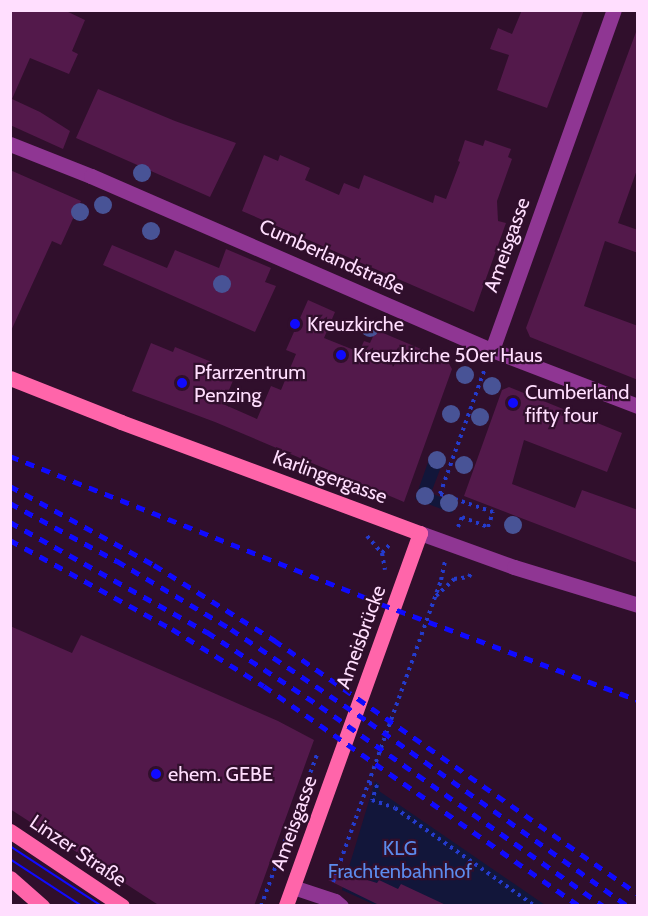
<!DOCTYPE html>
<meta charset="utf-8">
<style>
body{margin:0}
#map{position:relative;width:648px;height:916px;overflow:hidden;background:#300f2c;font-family:Cabin,sans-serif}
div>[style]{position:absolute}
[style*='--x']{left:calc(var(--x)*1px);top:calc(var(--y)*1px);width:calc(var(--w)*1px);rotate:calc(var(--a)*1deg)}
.green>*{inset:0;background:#12163a}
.building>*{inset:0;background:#53194b}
.path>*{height:4px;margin-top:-2px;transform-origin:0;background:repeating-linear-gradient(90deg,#243bcd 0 3px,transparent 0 7.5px)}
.minor>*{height:15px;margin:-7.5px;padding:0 7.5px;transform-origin:7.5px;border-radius:7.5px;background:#8f3693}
.major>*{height:15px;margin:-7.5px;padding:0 7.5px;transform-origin:7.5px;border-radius:7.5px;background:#ff65aa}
.tram>*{height:1.5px;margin:-0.75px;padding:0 0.75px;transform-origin:0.75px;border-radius:0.75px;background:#100aff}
.rail>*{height:4.5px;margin-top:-2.25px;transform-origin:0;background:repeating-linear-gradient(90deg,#100aff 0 9px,transparent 0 17px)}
.trees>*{width:18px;height:18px;margin:-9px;border-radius:50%;background:#485396}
.dots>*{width:16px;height:16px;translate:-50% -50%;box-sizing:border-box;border:3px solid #300f2c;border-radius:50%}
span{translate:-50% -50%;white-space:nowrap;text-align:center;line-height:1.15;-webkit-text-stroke:4.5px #300f2c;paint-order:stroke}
.street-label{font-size:20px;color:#ffdefe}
.poi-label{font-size:20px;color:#ffdefe}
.left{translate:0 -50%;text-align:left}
.park-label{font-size:20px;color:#5c8bed}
.frame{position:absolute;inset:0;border:12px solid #ffdefe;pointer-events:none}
</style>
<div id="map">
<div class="green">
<div style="clip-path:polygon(431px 454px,444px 459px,431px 493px,455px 503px,452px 513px,415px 499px)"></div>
<div style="clip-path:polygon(375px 781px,380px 785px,379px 791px,545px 905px,375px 905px,342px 890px)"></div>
</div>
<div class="building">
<div style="clip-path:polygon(10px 10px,64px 10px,85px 20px,72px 51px,78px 54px,69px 74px,30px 58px,12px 99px,40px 112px,70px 131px,63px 149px,10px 125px)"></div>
<div style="clip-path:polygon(522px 10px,584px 10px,547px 108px,497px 90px,509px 55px,490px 49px,498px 28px,512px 34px)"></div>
<div style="clip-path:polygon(636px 32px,638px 167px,618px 223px,638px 230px,638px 253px,605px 241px,584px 306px,638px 326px,638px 380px,530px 337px,526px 328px)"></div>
<div style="clip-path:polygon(98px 89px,175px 121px,236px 143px,210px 197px,76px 138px)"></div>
<div style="clip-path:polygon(465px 140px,483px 146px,485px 140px,511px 149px,508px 157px,512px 159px,497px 201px,498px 221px,506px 223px,474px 312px,242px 211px,264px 155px,278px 161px,280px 155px,310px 168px,305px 180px,339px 195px,344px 183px,359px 189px,364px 175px,433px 203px,435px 195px,446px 199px,460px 162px,458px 161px)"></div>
<div style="clip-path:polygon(10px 170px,81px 201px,61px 245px,52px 241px,10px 333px)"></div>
<div style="clip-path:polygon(112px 245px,167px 268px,175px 250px,219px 268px,226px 249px,271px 268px,265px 282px,276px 286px,255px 332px,103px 265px)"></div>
<div style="clip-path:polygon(308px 300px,335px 312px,324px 338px,359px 352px,364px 341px,370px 343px,376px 330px,447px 360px,452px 369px,404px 502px,215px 422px,132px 391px,151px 343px,173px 352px,175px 347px,214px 363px,212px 367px,235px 376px,223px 404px,257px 419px,271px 386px,281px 390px,296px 354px,286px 350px)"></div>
<div style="clip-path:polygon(509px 387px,622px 433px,607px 472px,524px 440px,512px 484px,575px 508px,582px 490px,638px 510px,638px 563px,464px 496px,502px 390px)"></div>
<div style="clip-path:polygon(10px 626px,72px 653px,81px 635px,278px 721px,314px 740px,254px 906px,160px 906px,10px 809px)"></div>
<div style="clip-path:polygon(332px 869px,377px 883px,379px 880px,398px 889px,401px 884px,448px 906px,381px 906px,328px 880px)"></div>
</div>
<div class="path">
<div style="--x:458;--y:527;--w:11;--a:-68"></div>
<div style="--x:462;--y:517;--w:28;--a:21"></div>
<div style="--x:488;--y:527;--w:16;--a:-72"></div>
<div style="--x:493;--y:512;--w:56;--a:-161.2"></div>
<div style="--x:440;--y:494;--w:134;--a:-70.3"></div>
<div style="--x:367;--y:536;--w:23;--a:49"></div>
<div style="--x:382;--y:553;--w:17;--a:80"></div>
<div style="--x:382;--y:553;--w:13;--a:-48"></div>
<div style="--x:436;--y:596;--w:25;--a:-43"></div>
<div style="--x:454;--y:579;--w:15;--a:-8"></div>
<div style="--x:469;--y:577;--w:7;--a:-63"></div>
<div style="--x:369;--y:783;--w:8;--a:14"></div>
<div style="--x:377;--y:785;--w:16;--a:108"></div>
<div style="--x:372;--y:800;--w:24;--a:19"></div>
<div style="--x:395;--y:808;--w:171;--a:35"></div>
<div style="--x:333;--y:882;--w:321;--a:-70.3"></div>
<div style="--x:441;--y:580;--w:19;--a:-78"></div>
<div style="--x:261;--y:906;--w:161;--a:-69.7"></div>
</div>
<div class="minor">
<div style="--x:10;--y:144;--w:87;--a:21.6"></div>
<div style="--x:91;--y:176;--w:437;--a:23.5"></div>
<div style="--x:492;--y:350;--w:156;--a:21"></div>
<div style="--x:492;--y:350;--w:361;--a:-70.3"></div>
<div style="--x:420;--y:533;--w:100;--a:19.9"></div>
<div style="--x:514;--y:567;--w:130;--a:17"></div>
<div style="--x:293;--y:887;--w:44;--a:18.4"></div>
<div style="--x:335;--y:901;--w:8;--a:40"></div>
</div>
<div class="major">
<div style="--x:10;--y:378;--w:119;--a:21.6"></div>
<div style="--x:121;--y:422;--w:319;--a:20.4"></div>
<div style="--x:420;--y:533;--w:396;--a:109.8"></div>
<div style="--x:10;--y:831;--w:135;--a:33.8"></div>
<div style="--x:10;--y:878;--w:43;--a:41.2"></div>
</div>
<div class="tram">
<div style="--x:10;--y:846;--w:110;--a:33.1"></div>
<div style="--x:10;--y:859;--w:86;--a:33.1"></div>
</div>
<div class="rail">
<div style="--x:10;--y:456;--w:399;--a:21.7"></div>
<div style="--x:381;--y:604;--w:274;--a:20.5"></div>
<div style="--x:10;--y:486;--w:164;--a:28.7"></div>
<div style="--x:154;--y:565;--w:142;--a:32"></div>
<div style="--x:274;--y:640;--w:444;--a:34.9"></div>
<div style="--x:10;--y:503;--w:122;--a:28.5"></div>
<div style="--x:117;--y:561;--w:133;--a:30.8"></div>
<div style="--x:231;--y:629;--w:166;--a:34"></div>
<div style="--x:369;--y:722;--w:318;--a:35.4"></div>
<div style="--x:10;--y:522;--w:226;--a:29.2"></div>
<div style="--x:207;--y:632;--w:135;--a:33.2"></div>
<div style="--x:320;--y:706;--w:347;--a:35.2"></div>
<div style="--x:10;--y:540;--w:185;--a:28.8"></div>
<div style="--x:172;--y:629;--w:108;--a:31.8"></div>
<div style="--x:264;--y:686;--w:384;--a:34.9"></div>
</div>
<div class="trees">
<div style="left:142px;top:173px"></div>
<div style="left:103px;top:205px"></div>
<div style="left:80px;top:212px"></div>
<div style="left:151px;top:231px"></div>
<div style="left:222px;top:284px"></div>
<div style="left:370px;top:328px"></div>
<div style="left:465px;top:375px"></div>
<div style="left:492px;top:386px"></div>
<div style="left:451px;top:414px"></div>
<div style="left:480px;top:417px"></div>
<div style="left:437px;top:460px"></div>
<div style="left:464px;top:465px"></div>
<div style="left:425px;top:496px"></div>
<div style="left:449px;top:503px"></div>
<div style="left:513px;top:525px"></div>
</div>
<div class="dots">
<div style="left:295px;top:324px;background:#100aff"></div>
<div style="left:341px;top:355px;background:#100aff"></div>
<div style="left:182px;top:383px;background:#100aff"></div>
<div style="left:513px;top:403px;background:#100aff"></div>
<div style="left:156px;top:774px;background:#100aff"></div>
</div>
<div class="street-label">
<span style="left:507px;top:245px;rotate:-70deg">Ameisgasse</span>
<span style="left:332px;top:257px;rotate:24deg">Cumberlandstraße</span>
<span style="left:330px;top:477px;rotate:20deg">Karlingergasse</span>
<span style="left:361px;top:637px;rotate:-70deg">Ameisbrücke</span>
<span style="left:294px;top:823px;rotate:-70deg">Ameisgasse</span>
<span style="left:78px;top:851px;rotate:34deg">Linzer Straße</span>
</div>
<div class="poi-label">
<span class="left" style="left:307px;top:324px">Kreuzkirche</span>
<span class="left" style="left:353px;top:355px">Kreuzkirche 50er Haus</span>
<span class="left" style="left:194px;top:384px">Pfarrzentrum<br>Penzing</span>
<span class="left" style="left:525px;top:404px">Cumberland<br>fifty four</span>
<span class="left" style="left:168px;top:774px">ehem. GEBE</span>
</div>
<div class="park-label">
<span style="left:400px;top:860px">KLG<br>Frachtenbahnhof</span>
</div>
<div class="frame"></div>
</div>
